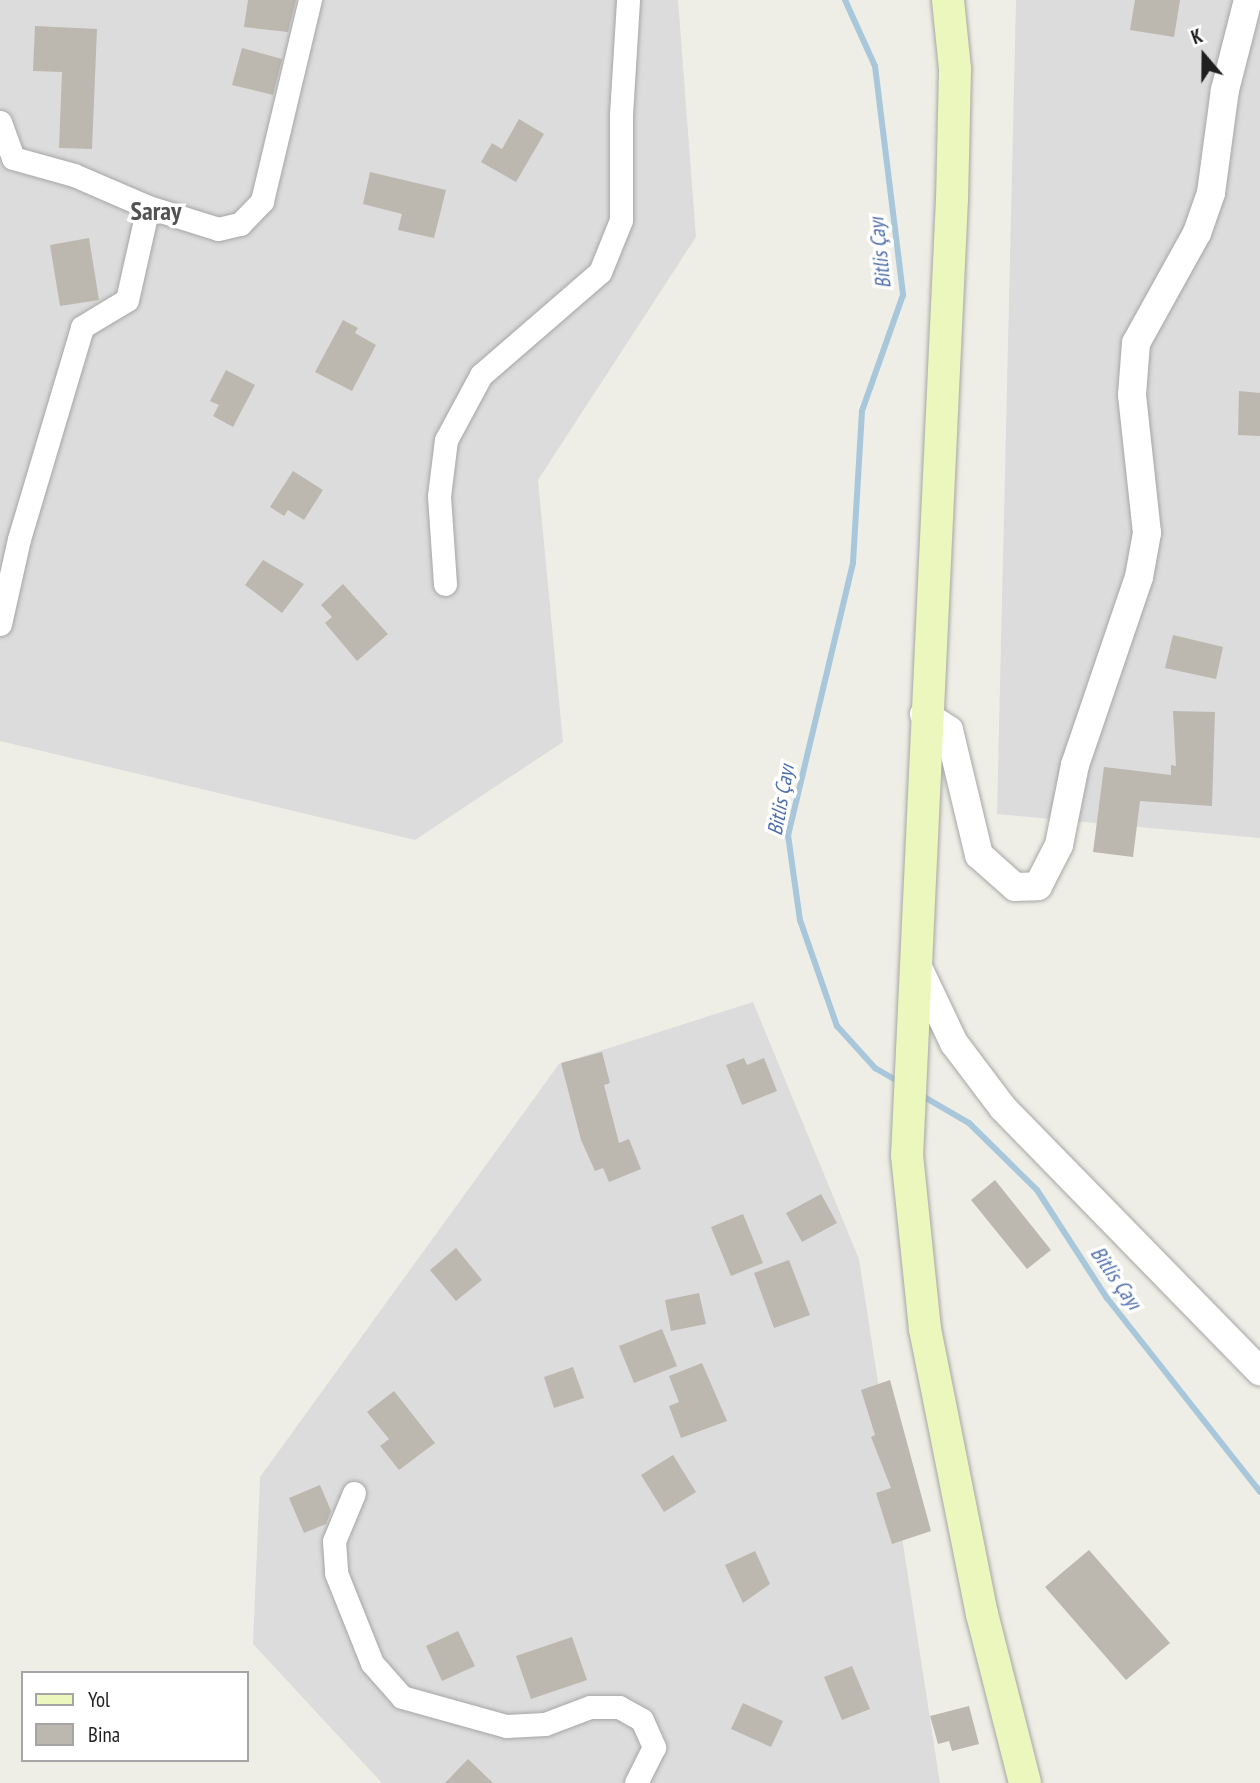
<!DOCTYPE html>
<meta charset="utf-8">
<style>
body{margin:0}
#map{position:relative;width:1260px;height:1783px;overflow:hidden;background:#efeee6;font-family:"PT Sans Narrow",sans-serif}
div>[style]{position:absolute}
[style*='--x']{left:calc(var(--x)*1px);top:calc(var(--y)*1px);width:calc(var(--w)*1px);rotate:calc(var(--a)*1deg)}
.residential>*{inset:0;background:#dddcdc}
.stream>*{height:6px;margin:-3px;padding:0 3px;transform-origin:3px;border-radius:3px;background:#a8c7db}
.building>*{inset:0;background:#bcb7af}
.roads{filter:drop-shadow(0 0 2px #a6a6a6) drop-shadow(0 0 2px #a6a6a6)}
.minor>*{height:23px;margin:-11.5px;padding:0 11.5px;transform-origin:11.5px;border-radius:11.5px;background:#fff}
.tertiary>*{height:28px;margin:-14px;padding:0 14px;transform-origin:14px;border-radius:14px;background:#fff}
.secondary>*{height:32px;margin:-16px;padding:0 16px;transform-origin:16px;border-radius:16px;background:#ebf7bc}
span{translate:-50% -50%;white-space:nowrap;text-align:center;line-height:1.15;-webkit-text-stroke:7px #fff;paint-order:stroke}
.water-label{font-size:21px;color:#4e6eab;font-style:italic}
.district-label{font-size:26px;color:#525252;font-weight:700}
.legend{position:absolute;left:21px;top:1671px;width:228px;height:91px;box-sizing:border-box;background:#fff;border:2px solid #a5a5a5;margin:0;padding:9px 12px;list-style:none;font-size:21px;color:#1f1f1f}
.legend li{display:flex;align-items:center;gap:14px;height:35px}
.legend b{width:35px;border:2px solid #a5a5a5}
.north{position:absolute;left:1169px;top:21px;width:70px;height:70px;-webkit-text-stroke:5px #fff;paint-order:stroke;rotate:340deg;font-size:19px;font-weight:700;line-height:28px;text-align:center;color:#1f1f1f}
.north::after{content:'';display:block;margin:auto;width:24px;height:32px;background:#1f1f1f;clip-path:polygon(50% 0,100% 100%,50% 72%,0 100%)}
</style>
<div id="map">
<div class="residential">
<div style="clip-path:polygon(0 0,678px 0,696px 237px,538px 480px,563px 742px,415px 840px,0 741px)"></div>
<div style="clip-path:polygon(1016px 0,1260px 0,1260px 838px,997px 814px)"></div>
<div style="clip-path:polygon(753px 1002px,859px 1259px,940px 1783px,382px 1783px,253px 1644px,260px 1477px,559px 1064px)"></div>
</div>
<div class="stream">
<div style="--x:845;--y:0;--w:72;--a:65.6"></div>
<div style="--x:875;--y:66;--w:231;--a:83"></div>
<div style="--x:903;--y:295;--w:123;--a:109.5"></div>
<div style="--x:862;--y:411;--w:152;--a:93.4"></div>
<div style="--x:853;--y:563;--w:280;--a:103.4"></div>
<div style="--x:788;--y:835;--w:86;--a:82"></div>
<div style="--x:800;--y:920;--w:112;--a:70.8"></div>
<div style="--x:837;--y:1026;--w:57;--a:47.9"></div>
<div style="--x:875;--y:1068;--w:30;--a:30"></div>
<div style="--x:919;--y:1094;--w:58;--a:30.1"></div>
<div style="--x:969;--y:1123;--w:95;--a:44.6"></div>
<div style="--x:1037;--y:1190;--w:129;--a:57.1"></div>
<div style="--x:1107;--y:1298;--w:247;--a:51.7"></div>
</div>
<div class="building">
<div style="clip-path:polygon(248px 0,296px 0,288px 32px,244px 27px)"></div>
<div style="clip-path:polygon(1135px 0,1180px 0,1174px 37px,1130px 30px)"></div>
<div style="clip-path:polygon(35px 26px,97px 29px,92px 149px,59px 148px,62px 72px,33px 71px)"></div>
<div style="clip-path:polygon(242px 48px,282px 59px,273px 95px,232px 85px)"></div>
<div style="clip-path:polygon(519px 119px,544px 134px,516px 182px,481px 162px,492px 143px,502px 149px)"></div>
<div style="clip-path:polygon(370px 172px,446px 190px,434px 238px,398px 230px,402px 214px,363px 204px)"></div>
<div style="clip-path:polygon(89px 238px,99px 300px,60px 306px,50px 245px)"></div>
<div style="clip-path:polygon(343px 320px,358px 328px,355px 333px,376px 345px,352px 391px,315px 372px)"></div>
<div style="clip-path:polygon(226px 370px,255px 385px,233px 427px,213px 416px,219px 405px,210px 401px)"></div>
<div style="clip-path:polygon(1239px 391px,1260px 393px,1260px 436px,1238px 435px)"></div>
<div style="clip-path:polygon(293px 471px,323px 490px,304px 520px,288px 510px,284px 516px,270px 507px)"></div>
<div style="clip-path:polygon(263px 560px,304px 584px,282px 613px,245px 585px)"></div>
<div style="clip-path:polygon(343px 584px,388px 634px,357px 661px,325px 623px,332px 617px,321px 605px)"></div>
<div style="clip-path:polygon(1173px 635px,1223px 647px,1216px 679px,1165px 668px)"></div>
<div style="clip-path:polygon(1173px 711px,1215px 712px,1212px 806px,1140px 801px,1133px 857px,1093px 852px,1104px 767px,1171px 775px,1171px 765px,1176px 766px)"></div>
<div style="clip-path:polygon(602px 1052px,610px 1083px,604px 1085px,619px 1143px,629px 1139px,641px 1169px,609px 1182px,603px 1168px,595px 1171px,581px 1140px,561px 1063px)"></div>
<div style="clip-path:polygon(744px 1058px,747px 1065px,764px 1058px,777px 1091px,742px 1105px,726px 1065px)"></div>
<div style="clip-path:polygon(995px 1180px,1051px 1250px,1027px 1269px,971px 1200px)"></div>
<div style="clip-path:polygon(821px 1194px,837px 1223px,802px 1242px,786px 1213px)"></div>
<div style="clip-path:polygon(743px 1214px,763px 1263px,731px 1276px,711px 1227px)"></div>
<div style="clip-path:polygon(456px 1248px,482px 1280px,456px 1301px,430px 1270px)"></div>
<div style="clip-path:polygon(789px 1260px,810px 1315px,774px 1328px,754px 1273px)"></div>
<div style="clip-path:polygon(699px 1293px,706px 1324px,671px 1331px,665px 1300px)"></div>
<div style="clip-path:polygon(662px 1329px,677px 1366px,634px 1383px,619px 1346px)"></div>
<div style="clip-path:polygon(702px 1363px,727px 1421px,681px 1438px,669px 1406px,679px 1402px,669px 1376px)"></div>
<div style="clip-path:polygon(573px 1367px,584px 1398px,554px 1408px,544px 1377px)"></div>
<div style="clip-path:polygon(890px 1380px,931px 1531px,892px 1544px,876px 1493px,891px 1488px,871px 1437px,875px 1435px,861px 1390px)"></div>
<div style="clip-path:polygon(394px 1391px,435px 1443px,399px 1470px,380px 1446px,389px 1439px,367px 1412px)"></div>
<div style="clip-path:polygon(673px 1455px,696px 1492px,664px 1512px,641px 1475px)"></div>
<div style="clip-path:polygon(320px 1485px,331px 1511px,326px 1524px,304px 1533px,289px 1498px)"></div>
<div style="clip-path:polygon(1089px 1550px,1170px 1643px,1126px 1680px,1045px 1587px)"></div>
<div style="clip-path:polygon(755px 1551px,770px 1584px,743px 1603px,725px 1565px)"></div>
<div style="clip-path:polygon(458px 1631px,475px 1666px,442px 1681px,426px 1646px)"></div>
<div style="clip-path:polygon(572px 1637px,587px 1680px,531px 1699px,516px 1656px)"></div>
<div style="clip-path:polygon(852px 1666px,870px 1709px,842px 1720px,824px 1677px)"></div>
<div style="clip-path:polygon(743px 1703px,783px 1721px,771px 1747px,731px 1729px)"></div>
<div style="clip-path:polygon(969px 1706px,979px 1744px,952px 1751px,949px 1741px,938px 1744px,930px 1716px)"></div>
<div style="clip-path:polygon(468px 1759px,493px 1783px,445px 1783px)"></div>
</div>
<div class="roads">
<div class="minor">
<div style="--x:0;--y:122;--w:38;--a:70"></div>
<div style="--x:13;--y:158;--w:63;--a:15.6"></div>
<div style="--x:74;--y:175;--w:81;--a:23.4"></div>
<div style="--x:148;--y:207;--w:73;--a:17.4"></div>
<div style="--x:218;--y:229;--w:23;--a:-13"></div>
<div style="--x:240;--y:224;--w:32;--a:-46"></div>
<div style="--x:262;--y:201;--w:207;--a:-76.6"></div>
<div style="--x:445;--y:584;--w:88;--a:-93.9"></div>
<div style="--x:439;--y:496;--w:56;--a:-82.9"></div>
<div style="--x:446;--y:440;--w:74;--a:-61.7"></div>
<div style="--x:481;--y:375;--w:157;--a:-40.9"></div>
<div style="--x:600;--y:272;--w:56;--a:-68"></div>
<div style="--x:621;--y:220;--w:105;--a:-90"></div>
<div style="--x:621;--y:115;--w:115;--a:-86.5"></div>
<div style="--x:0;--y:624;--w:87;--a:-77.4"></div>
<div style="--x:19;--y:539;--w:221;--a:-73.4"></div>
<div style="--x:82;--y:327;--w:52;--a:-31"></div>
<div style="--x:127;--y:300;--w:95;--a:-77.3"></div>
<div style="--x:354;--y:1493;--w:52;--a:112.6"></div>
<div style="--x:334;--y:1541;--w:32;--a:86"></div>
<div style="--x:336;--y:1573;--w:97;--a:68.2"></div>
<div style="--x:372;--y:1663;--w:45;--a:48.6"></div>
<div style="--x:402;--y:1697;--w:108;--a:15.6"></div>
<div style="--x:506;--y:1726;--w:39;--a:-3"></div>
<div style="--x:545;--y:1724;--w:48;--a:-20.7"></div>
<div style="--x:590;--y:1707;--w:29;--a:0"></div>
<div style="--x:619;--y:1707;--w:26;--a:29"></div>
<div style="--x:642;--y:1720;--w:30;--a:66"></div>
<div style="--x:654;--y:1747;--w:40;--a:116.6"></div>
</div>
<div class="tertiary">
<div style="--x:924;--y:714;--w:30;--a:33"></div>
<div style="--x:949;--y:730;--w:129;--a:76.5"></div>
<div style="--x:979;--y:855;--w:48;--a:41.6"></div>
<div style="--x:1015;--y:887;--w:23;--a:-2"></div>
<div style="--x:1038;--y:886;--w:46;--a:-62.9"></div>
<div style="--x:1059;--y:845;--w:82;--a:-78.7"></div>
<div style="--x:1075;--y:765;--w:199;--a:-71.2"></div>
<div style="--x:1139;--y:577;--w:45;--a:-79.7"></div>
<div style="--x:1147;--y:533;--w:139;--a:-96.2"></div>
<div style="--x:1132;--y:395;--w:52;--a:-85.6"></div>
<div style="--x:1136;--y:343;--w:126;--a:-61"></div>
<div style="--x:1197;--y:233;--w:42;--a:-70.7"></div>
<div style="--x:1211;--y:193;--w:104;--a:-82.3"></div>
<div style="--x:1225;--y:90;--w:93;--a:-75.7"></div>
<div style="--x:916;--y:963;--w:89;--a:64.6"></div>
<div style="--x:954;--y:1043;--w:81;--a:53"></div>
<div style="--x:1003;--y:1108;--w:368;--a:45.7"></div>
</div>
<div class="secondary">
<div style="--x:948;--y:0;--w:69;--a:84.2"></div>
<div style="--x:955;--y:69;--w:130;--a:91.3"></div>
<div style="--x:952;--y:199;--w:957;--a:92.69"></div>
<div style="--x:907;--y:1155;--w:175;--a:84.1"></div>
<div style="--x:925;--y:1329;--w:291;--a:78.7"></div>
<div style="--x:982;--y:1614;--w:174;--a:75.7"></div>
</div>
</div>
<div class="water-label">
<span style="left:880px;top:253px;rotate:-96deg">Bitlis Çayı</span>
<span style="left:781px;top:800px;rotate:-80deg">Bitlis Çayı</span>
<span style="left:1116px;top:1278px;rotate:55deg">Bitlis Çayı</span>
</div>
<div class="district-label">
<span style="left:156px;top:211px">Saray</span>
</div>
<ul class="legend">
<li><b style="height:9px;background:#ebf7bc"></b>Yol</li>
<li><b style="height:19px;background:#bcb7af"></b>Bina</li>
</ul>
<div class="north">K</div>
</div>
